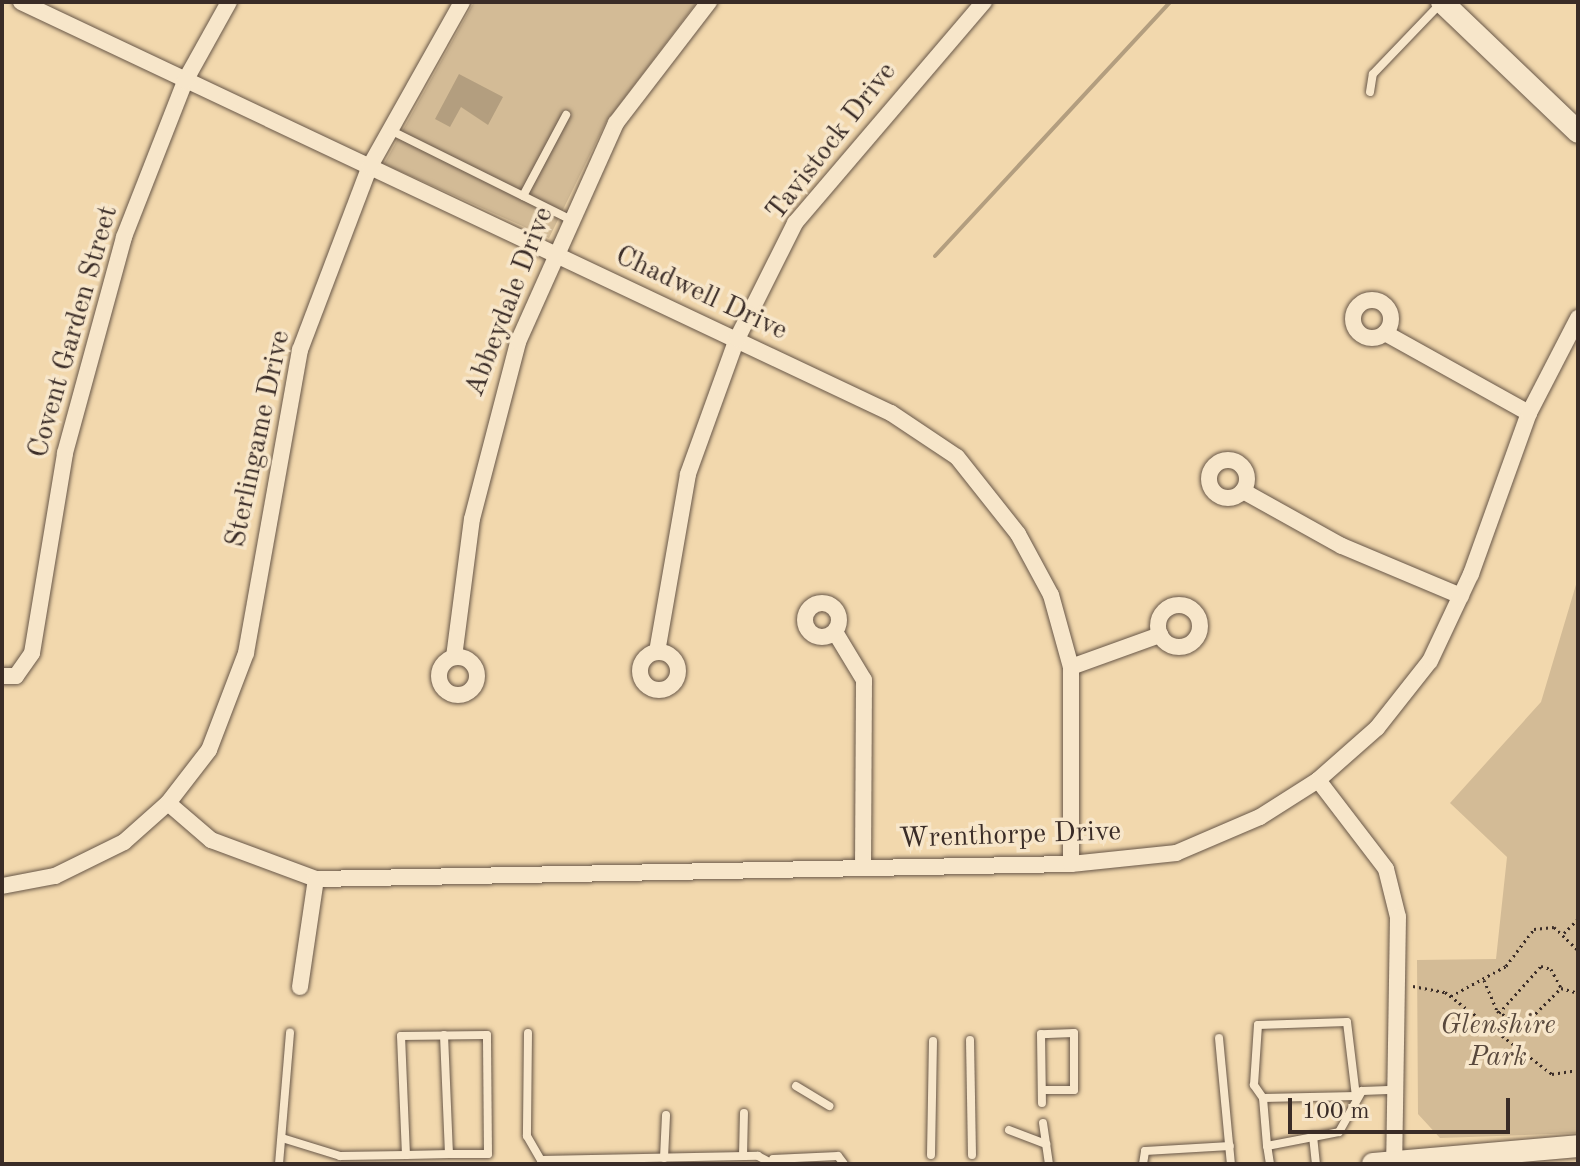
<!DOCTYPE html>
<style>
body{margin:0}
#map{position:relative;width:1580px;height:1166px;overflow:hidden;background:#f2d8ad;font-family:"Old Standard TT",serif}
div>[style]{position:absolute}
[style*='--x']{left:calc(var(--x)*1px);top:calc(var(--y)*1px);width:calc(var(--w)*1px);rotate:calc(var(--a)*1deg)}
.green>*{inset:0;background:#d3bb96}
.water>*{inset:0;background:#b39e7f}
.stream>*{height:4px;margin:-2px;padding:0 2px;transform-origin:2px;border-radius:2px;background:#b39e7f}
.path>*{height:3px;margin-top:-1.5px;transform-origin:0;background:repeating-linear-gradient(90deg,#3a2c27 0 2px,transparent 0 6px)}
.roads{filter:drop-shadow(0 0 2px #685748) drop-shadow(0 0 2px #685748)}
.lane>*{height:8px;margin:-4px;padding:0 4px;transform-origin:4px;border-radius:4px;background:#f7e6ca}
.street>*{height:16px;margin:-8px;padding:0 8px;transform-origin:8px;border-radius:8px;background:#f7e6ca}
.street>.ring{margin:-8px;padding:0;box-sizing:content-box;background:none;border:16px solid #f7e6ca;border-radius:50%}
.secondary>*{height:22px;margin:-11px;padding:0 11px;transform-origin:11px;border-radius:11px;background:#f7e6ca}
span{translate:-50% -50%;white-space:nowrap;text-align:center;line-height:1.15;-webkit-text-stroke:7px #f7e6ca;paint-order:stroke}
.street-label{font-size:28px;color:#3a2c27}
.park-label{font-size:28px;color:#59493d;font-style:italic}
.frame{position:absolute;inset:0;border:4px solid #3a2c27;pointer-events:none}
.scale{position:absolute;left:1288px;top:1098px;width:222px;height:36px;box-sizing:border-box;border:4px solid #3a2c27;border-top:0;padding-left:10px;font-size:24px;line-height:28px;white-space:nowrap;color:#3a2c27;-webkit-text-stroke:6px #f7e6ca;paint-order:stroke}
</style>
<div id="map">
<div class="green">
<div style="clip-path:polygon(474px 2px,697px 2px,606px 122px,549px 238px,384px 164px)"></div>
<div style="clip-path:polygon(1578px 578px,1578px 1133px,1440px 1138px,1418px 1114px,1417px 960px,1496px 959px,1507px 857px,1450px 803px,1541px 702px)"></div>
</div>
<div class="water">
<div style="clip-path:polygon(459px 74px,503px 97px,488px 125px,461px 107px,450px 127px,435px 119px)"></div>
</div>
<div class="stream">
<div style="--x:935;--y:256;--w:346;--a:-47.2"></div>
</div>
<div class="path">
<div style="--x:1564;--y:933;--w:20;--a:-45"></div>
<div style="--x:1484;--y:980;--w:34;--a:67"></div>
<div style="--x:1497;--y:1011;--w:30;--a:30"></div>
<div style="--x:1523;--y:1026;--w:54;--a:-45"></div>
<div style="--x:1413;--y:986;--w:33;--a:11"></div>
<div style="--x:1445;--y:992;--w:135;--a:37.5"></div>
<div style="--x:1552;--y:1074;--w:26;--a:-9"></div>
<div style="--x:1451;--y:996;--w:63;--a:-28.6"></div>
<div style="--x:1506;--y:966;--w:46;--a:-52.9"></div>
<div style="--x:1534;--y:929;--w:20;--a:-6"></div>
<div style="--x:1554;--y:927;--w:33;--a:44"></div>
<div style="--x:1499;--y:1013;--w:63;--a:-48.2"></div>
<div style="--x:1541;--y:966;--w:10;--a:17"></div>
<div style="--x:1551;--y:969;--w:21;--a:62"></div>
<div style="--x:1561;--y:988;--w:18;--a:16"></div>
</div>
<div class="roads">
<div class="lane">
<div style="--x:1370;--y:92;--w:18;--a:-81"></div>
<div style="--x:1373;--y:74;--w:98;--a:-46.2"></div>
<div style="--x:390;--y:130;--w:200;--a:26.4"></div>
<div style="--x:523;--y:196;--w:92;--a:-62"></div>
<div style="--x:528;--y:1033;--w:103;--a:90.6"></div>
<div style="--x:527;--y:1136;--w:28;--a:60"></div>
<div style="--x:541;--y:1160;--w:217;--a:-1.1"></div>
<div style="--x:758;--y:1156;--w:17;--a:28"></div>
<div style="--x:444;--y:1035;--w:119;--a:87.6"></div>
<div style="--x:1219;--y:1038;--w:127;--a:84.6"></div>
<div style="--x:970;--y:1040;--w:115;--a:89"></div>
<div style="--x:796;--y:1086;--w:39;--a:31"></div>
<div style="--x:1042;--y:1090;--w:32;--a:0"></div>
<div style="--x:1074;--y:1090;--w:57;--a:-90"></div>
<div style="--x:1074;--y:1033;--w:33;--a:178"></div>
<div style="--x:1041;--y:1034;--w:69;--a:89.2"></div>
<div style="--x:1263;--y:1098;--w:16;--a:-125"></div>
<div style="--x:1254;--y:1085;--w:60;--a:-86.2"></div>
<div style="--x:1258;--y:1025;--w:89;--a:-1.9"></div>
<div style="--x:1347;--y:1022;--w:75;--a:83.1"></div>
<div style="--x:1356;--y:1096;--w:93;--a:178.8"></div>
<div style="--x:1263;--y:1098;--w:48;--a:85.2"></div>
<div style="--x:1043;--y:1123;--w:41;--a:81.7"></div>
<div style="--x:1009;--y:1130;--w:40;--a:21"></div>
<div style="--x:1313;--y:1136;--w:28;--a:84"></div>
<div style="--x:282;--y:1138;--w:61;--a:17.2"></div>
<div style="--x:340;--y:1156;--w:66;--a:-0.9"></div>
<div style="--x:406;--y:1155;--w:43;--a:-1.3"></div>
<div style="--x:449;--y:1154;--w:39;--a:0"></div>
<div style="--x:488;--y:1154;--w:119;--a:-90.5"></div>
<div style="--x:487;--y:1035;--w:86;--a:179.3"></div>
<div style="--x:401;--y:1036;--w:119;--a:87.6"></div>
<div style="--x:931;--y:1155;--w:114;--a:-89"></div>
<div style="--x:743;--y:1156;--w:43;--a:-88.7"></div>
<div style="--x:664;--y:1158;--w:43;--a:-87.3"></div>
<div style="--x:773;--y:1159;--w:65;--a:-2.6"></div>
<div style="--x:838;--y:1156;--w:10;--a:53"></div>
<div style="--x:279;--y:1164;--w:132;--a:-85.2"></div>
<div style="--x:1143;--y:1164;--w:13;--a:-81"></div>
<div style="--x:1145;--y:1151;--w:85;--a:-3.4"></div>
<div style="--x:1270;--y:1164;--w:18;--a:-99"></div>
<div style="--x:1267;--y:1146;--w:73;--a:-11"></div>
<div style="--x:1339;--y:1132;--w:47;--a:-60.7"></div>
<div style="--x:1362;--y:1091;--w:33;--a:-2"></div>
</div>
<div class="street">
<div style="--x:21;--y:2;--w:962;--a:25.29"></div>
<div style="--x:891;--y:413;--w:79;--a:33.7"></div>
<div style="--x:957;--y:457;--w:98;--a:51.6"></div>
<div style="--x:1018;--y:534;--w:69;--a:61.6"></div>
<div style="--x:1051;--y:595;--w:75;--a:74.5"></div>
<div style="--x:1071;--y:667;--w:197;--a:90"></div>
<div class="ring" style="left:1353px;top:300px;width:22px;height:22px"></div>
<div style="--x:1385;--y:333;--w:165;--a:29.1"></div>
<div class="ring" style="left:1209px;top:460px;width:22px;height:22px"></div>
<div style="--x:1243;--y:491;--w:113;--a:29.1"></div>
<div style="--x:1342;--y:546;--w:129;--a:22.8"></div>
<div class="ring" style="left:805px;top:603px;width:18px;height:18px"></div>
<div class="ring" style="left:1158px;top:605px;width:26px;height:26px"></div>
<div style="--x:835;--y:632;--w:56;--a:58.9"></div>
<div style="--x:864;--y:680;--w:188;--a:90.3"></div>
<div class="ring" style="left:640px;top:652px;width:22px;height:22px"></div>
<div style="--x:657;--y:652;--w:181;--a:-80.1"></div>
<div style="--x:688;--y:474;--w:144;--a:-70.1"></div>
<div style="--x:737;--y:339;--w:130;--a:-63.4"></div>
<div style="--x:795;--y:223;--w:291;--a:-49.5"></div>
<div style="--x:454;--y:657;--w:139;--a:-82.6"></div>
<div style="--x:472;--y:519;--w:183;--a:-75.4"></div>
<div style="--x:518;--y:342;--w:240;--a:-65.9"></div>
<div style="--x:616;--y:123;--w:153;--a:-52.5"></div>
<div class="ring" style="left:439px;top:657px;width:22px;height:22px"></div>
<div style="--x:1071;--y:667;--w:95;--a:-19.8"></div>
<div style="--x:2;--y:676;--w:14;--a:0"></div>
<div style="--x:16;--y:676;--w:28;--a:-55"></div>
<div style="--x:32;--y:653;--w:203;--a:-80.6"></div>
<div style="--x:65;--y:453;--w:224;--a:-74.7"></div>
<div style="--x:124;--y:237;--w:168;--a:-68.6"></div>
<div style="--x:185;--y:81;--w:90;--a:-60.9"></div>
<div style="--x:1318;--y:780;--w:112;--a:52.6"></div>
<div style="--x:1386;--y:869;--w:49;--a:76"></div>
<div style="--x:1398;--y:917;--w:245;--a:90.9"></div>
<div style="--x:168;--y:803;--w:57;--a:40.7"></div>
<div style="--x:211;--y:840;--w:112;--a:20.4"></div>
<div style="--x:316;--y:879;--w:755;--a:-1.14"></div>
<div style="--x:1071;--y:864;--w:106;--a:-6"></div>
<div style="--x:1176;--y:853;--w:91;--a:-23.2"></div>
<div style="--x:1260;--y:817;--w:69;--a:-32.5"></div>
<div style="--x:1318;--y:780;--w:79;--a:-41.4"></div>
<div style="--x:1377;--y:728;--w:85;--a:-51.7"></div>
<div style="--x:1430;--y:661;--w:96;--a:-64.8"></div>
<div style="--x:1471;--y:574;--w:171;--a:-70.2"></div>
<div style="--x:1529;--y:413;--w:107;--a:-62.7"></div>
<div style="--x:2;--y:886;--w:54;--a:-10.7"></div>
<div style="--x:55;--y:876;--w:77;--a:-26.2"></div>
<div style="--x:124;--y:842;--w:59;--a:-41.6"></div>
<div style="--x:168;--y:803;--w:67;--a:-52.3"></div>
<div style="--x:209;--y:750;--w:104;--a:-69.1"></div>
<div style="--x:246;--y:653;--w:308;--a:-79.9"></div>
<div style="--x:300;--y:350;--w:197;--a:-69.2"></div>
<div style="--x:370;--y:166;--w:188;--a:-60.7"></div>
<div style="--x:300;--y:987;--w:109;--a:-81.6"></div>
</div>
<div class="secondary">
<div style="--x:1442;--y:2;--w:188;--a:43.7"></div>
<div style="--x:1373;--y:1164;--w:206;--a:-5"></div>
</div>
</div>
<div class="street-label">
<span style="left:832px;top:142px;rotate:-52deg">Tavistock Drive</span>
<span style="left:701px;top:294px;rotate:25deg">Chadwell Drive</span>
<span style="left:510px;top:302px;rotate:-69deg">Abbeydale Drive</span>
<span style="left:74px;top:332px;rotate:-74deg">Covent Garden Street</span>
<span style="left:259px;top:439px;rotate:-78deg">Sterlingame Drive</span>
<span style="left:1010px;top:836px;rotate:-2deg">Wrenthorpe Drive</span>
</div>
<div class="park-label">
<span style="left:1498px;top:1042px">Glenshire<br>Park</span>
</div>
<div class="frame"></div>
<div class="scale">100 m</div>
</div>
